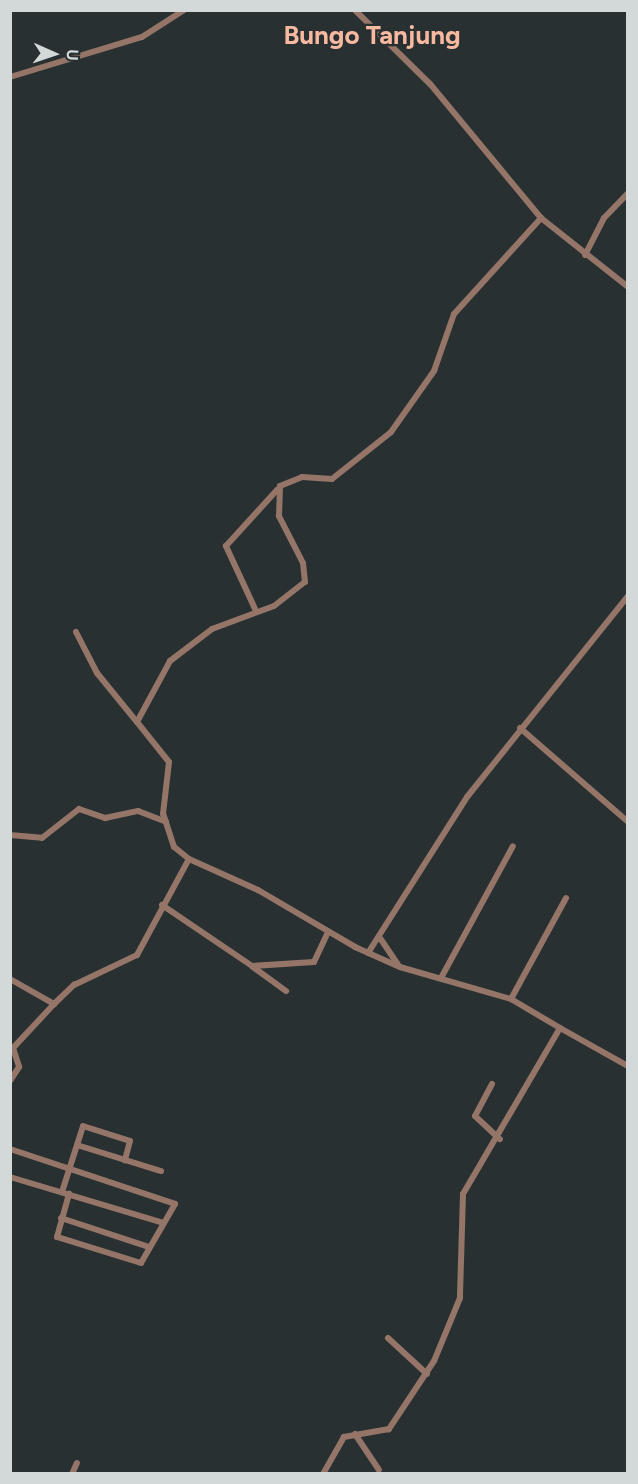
<!DOCTYPE html>
<style>
body{margin:0}
#map{position:relative;width:638px;height:1484px;overflow:hidden;background:#293031;font-family:Figtree,sans-serif}
div>[style]{position:absolute}
[style*='--x']{left:calc(var(--x)*1px);top:calc(var(--y)*1px);width:calc(var(--w)*1px);rotate:calc(var(--a)*1deg)}
.minor>*{height:6px;margin:-3px;padding:0 3px;transform-origin:3px;border-radius:3px;background:#947568}
span{translate:-50% -50%;white-space:nowrap;text-align:center;line-height:1.15;-webkit-text-stroke:4.5px #293031;paint-order:stroke}
.quarter-label{font-size:26px;color:#f8b9a1;font-weight:700}
.frame{position:absolute;inset:0;border:12px solid #d3d8d9;pointer-events:none}
.north{position:absolute;left:24px;top:24px;width:60px;height:60px;-webkit-text-stroke:4px #293031;paint-order:stroke;rotate:93deg;font-size:16px;font-weight:700;line-height:24px;text-align:center;color:#d3d8d9}
.north::after{content:'';display:block;margin:auto;width:21px;height:27px;background:#d3d8d9;clip-path:polygon(50% 0,100% 100%,50% 72%,0 100%)}
</style>
<div id="map">
<div class="minor">
<div style="--x:10;--y:77;--w:138;--a:-16.9"></div>
<div style="--x:142;--y:37;--w:50;--a:-32.7"></div>
<div style="--x:541;--y:218;--w:111;--a:38.4"></div>
<div style="--x:585;--y:255;--w:42;--a:-62.8"></div>
<div style="--x:604;--y:218;--w:35;--a:-46"></div>
<div style="--x:256;--y:611;--w:72;--a:-114.8"></div>
<div style="--x:226;--y:546;--w:76;--a:-47.7"></div>
<div style="--x:76;--y:632;--w:46;--a:62.9"></div>
<div style="--x:97;--y:673;--w:63;--a:50.8"></div>
<div style="--x:520;--y:728;--w:143;--a:41"></div>
<div style="--x:10;--y:835;--w:32;--a:5"></div>
<div style="--x:42;--y:838;--w:47;--a:-38.1"></div>
<div style="--x:79;--y:809;--w:28;--a:19"></div>
<div style="--x:105;--y:818;--w:34;--a:-12"></div>
<div style="--x:138;--y:811;--w:30;--a:21"></div>
<div style="--x:189;--y:859;--w:76;--a:24.2"></div>
<div style="--x:258;--y:890;--w:113;--a:30.4"></div>
<div style="--x:355;--y:947;--w:49;--a:24"></div>
<div style="--x:400;--y:967;--w:116;--a:16.1"></div>
<div style="--x:511;--y:999;--w:57;--a:30.6"></div>
<div style="--x:560;--y:1028;--w:192;--a:120.3"></div>
<div style="--x:463;--y:1194;--w:104;--a:91.7"></div>
<div style="--x:460;--y:1298;--w:68;--a:112.4"></div>
<div style="--x:434;--y:1361;--w:82;--a:123.5"></div>
<div style="--x:389;--y:1429;--w:46;--a:169.9"></div>
<div style="--x:344;--y:1437;--w:43;--a:119.6"></div>
<div style="--x:162;--y:905;--w:109;--a:34.1"></div>
<div style="--x:252;--y:966;--w:62;--a:-3.7"></div>
<div style="--x:314;--y:962;--w:31;--a:-65"></div>
<div style="--x:380;--y:938;--w:32;--a:56"></div>
<div style="--x:368;--y:953;--w:185;--a:-57.6"></div>
<div style="--x:467;--y:797;--w:258;--a:-51.3"></div>
<div style="--x:253;--y:967;--w:41;--a:36"></div>
<div style="--x:441;--y:978;--w:150;--a:-61.4"></div>
<div style="--x:10;--y:979;--w:51;--a:29.6"></div>
<div style="--x:54;--y:1004;--w:60;--a:133"></div>
<div style="--x:13;--y:1048;--w:20;--a:72"></div>
<div style="--x:19;--y:1067;--w:17;--a:123"></div>
<div style="--x:511;--y:999;--w:115;--a:-61.4"></div>
<div style="--x:54;--y:1004;--w:28;--a:-44"></div>
<div style="--x:74;--y:985;--w:70;--a:-25.5"></div>
<div style="--x:137;--y:955;--w:109;--a:-61.6"></div>
<div style="--x:189;--y:859;--w:19;--a:-141"></div>
<div style="--x:174;--y:847;--w:35;--a:-108"></div>
<div style="--x:163;--y:814;--w:52;--a:-83.4"></div>
<div style="--x:169;--y:762;--w:51;--a:-128.7"></div>
<div style="--x:137;--y:722;--w:69;--a:-61.6"></div>
<div style="--x:170;--y:661;--w:53;--a:-37.3"></div>
<div style="--x:212;--y:629;--w:66;--a:-20.4"></div>
<div style="--x:274;--y:606;--w:39;--a:-38"></div>
<div style="--x:305;--y:582;--w:19;--a:-96"></div>
<div style="--x:303;--y:563;--w:53;--a:-117.1"></div>
<div style="--x:279;--y:516;--w:30;--a:-88"></div>
<div style="--x:280;--y:486;--w:24;--a:-22"></div>
<div style="--x:302;--y:477;--w:30;--a:4"></div>
<div style="--x:332;--y:479;--w:75;--a:-38.5"></div>
<div style="--x:391;--y:432;--w:75;--a:-54.8"></div>
<div style="--x:434;--y:371;--w:60;--a:-70.7"></div>
<div style="--x:454;--y:314;--w:130;--a:-47.8"></div>
<div style="--x:541;--y:218;--w:174;--a:-129.6"></div>
<div style="--x:430;--y:84;--w:105;--a:-135.4"></div>
<div style="--x:560;--y:1028;--w:78;--a:29.2"></div>
<div style="--x:492;--y:1084;--w:36;--a:118"></div>
<div style="--x:475;--y:1116;--w:34;--a:43"></div>
<div style="--x:77;--y:1145;--w:88;--a:17.2"></div>
<div style="--x:10;--y:1149;--w:174;--a:18.4"></div>
<div style="--x:175;--y:1204;--w:68;--a:120"></div>
<div style="--x:141;--y:1263;--w:88;--a:-162.8"></div>
<div style="--x:57;--y:1237;--w:45;--a:-74.4"></div>
<div style="--x:10;--y:1177;--w:160;--a:16.7"></div>
<div style="--x:62;--y:1192;--w:69;--a:-72.3"></div>
<div style="--x:83;--y:1126;--w:49;--a:17.7"></div>
<div style="--x:130;--y:1141;--w:20;--a:105"></div>
<div style="--x:61;--y:1218;--w:93;--a:18.2"></div>
<div style="--x:388;--y:1338;--w:53;--a:42.7"></div>
<div style="--x:355;--y:1434;--w:43;--a:56.3"></div>
<div style="--x:72;--y:1474;--w:12;--a:-66"></div>
</div>
<div class="quarter-label">
<span style="left:372px;top:36px">Bungo Tanjung</span>
</div>
<div class="frame"></div>
<div class="north">U</div>
</div>
